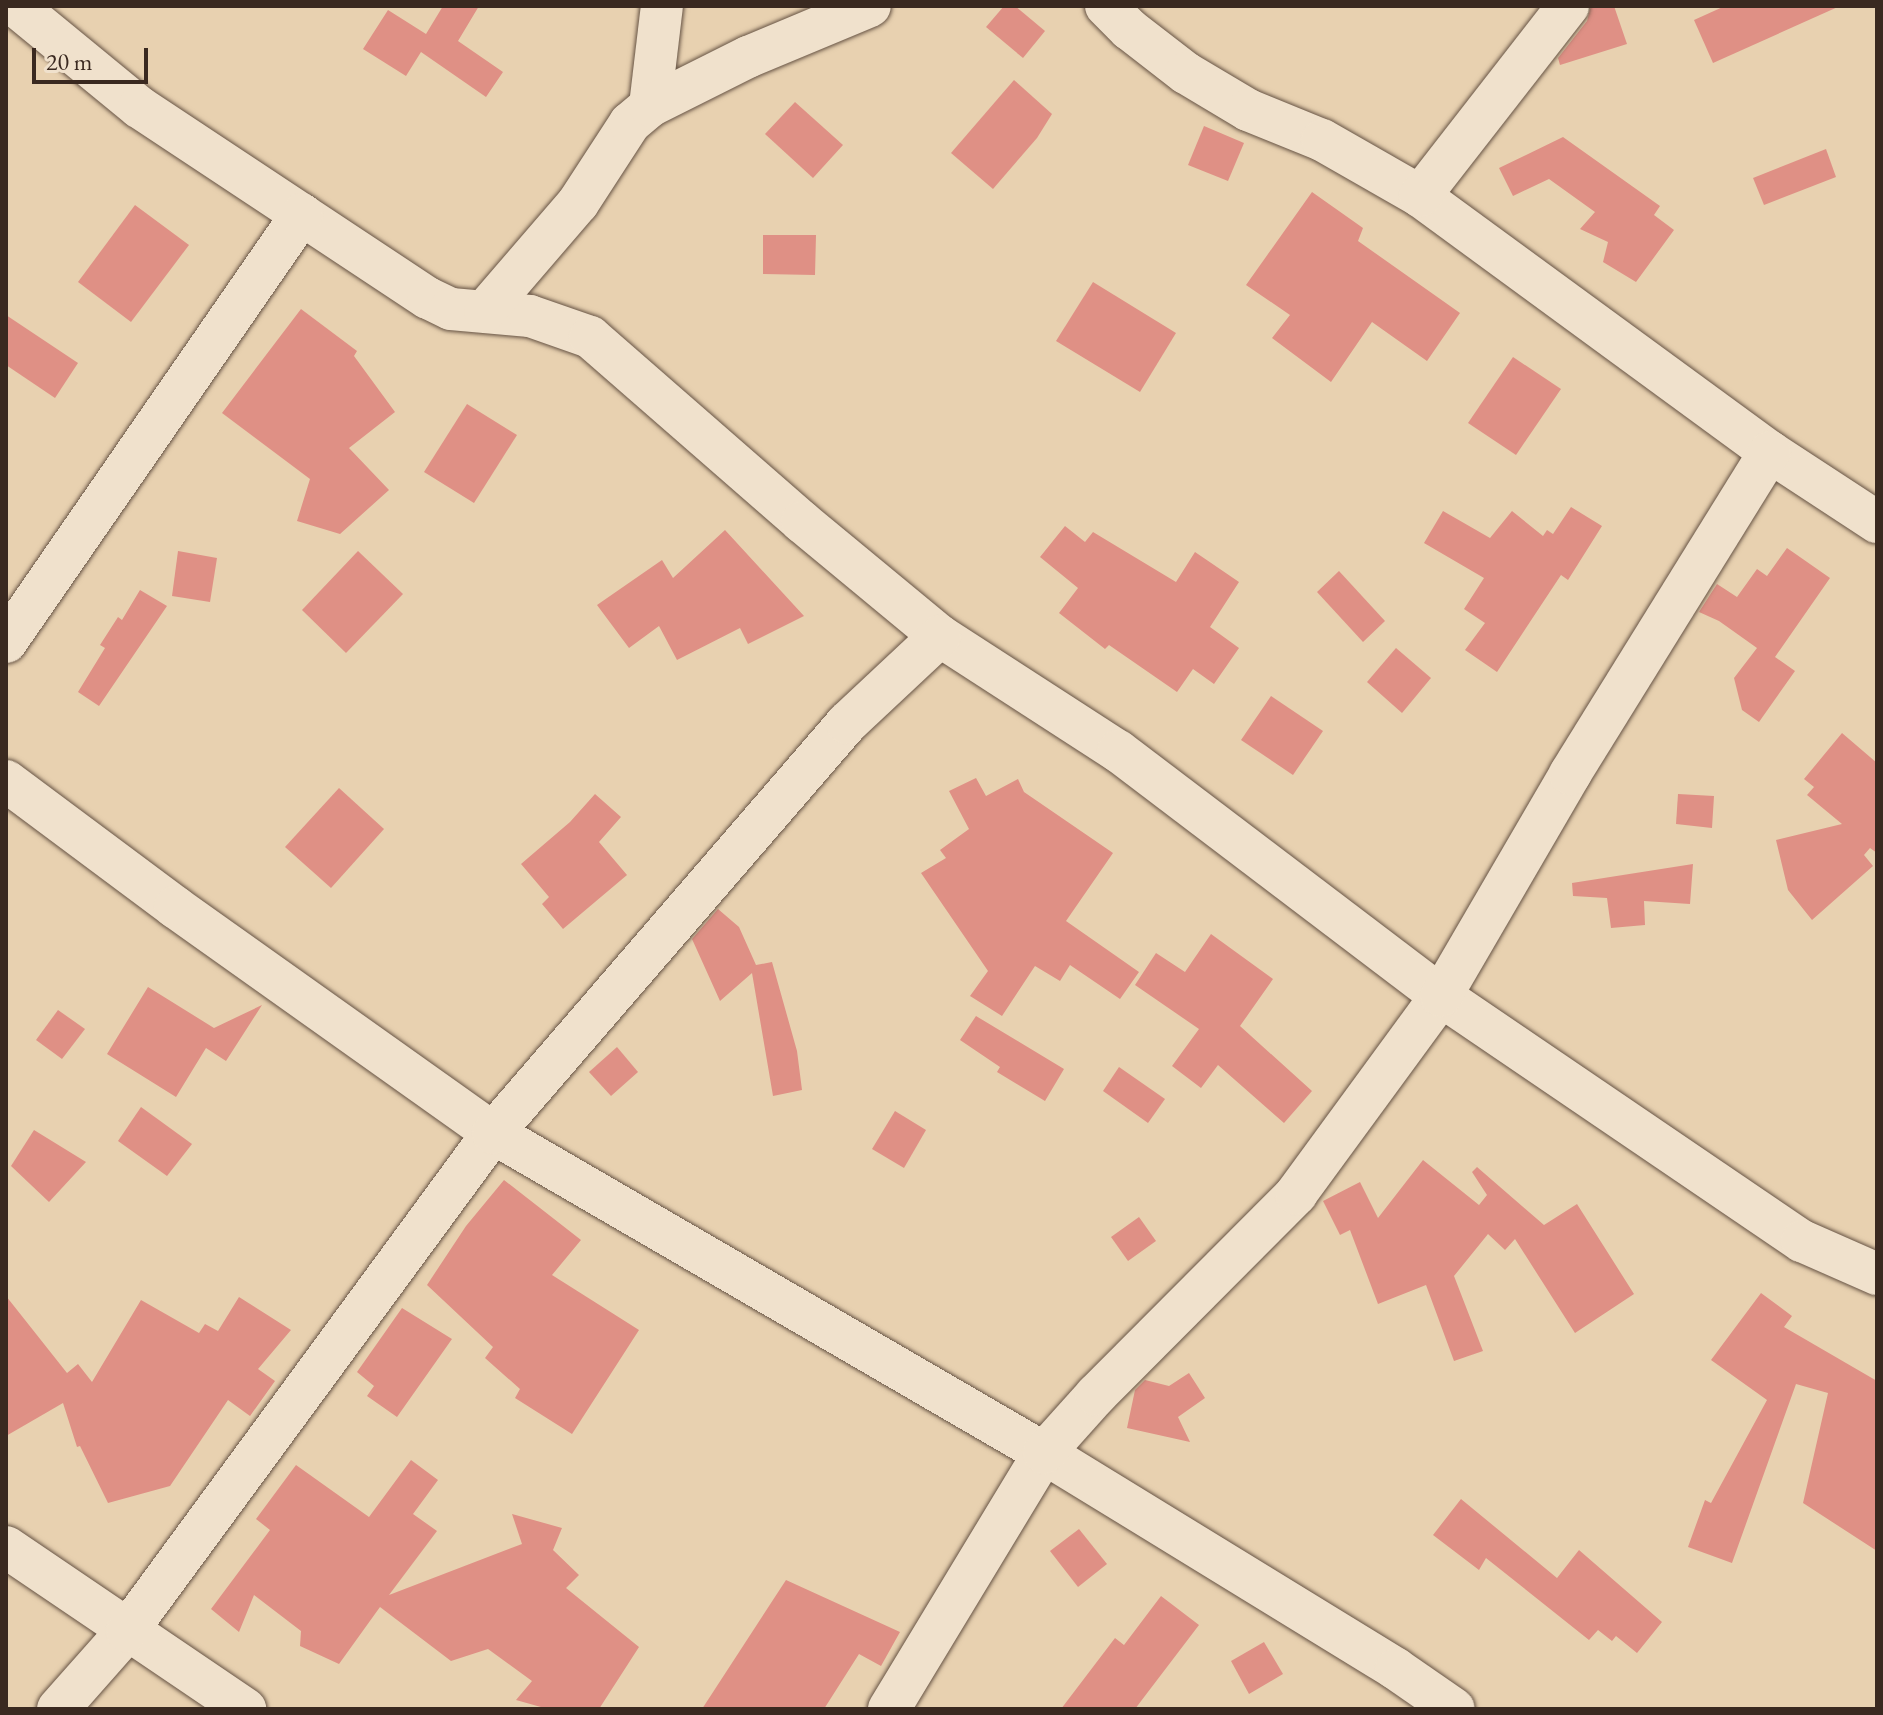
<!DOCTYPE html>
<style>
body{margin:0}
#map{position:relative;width:1883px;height:1715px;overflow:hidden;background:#e8d1b0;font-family:"EB Garamond",serif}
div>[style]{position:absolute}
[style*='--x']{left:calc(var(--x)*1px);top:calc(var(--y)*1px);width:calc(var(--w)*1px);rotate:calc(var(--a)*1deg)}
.building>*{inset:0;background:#df9085}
.roads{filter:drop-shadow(0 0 2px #665344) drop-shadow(0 0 2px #665344)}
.street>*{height:42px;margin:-21px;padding:0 21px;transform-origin:21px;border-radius:21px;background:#f0e1cc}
span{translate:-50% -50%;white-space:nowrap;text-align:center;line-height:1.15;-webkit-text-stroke:6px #f0e1cc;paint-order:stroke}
.frame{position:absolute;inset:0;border:8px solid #3a2920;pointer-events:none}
.scale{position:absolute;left:32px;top:48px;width:116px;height:36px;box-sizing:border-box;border:4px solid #3a2920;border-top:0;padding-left:10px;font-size:24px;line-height:28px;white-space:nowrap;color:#3a2920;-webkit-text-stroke:6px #f0e1cc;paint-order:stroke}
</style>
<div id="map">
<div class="building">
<div style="clip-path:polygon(443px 6px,479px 6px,458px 41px,503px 72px,486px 97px,421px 52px,406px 76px,363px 49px,388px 10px,426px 34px)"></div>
<div style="clip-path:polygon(1004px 6px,1015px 6px,1045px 31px,1023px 58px,986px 27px)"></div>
<div style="clip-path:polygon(1591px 6px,1614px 6px,1627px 44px,1560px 65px,1558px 58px,1587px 21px)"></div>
<div style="clip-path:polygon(1725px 6px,1840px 6px,1713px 63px,1694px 20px)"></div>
<div style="clip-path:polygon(1014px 80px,1052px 114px,1037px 138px,993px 189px,951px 153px)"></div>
<div style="clip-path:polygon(795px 102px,843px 145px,813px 178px,765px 134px)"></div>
<div style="clip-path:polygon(1204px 126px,1244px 143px,1228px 181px,1188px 165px)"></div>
<div style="clip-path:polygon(1563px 137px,1660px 206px,1654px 215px,1674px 230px,1636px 282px,1603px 262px,1608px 242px,1580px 229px,1595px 212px,1549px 179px,1513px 196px,1499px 168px)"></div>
<div style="clip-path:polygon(1826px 149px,1836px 177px,1764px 205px,1753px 178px)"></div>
<div style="clip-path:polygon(1312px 192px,1363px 228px,1358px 241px,1460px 313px,1427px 361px,1372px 322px,1331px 382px,1272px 338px,1290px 315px,1246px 285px)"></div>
<div style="clip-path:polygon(135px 205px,189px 245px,131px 322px,78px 282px)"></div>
<div style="clip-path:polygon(763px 235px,816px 235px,815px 275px,763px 274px)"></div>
<div style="clip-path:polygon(1093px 282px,1176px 333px,1140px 392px,1056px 341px)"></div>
<div style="clip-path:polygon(301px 309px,357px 351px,354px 356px,395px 412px,349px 448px,389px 490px,340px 534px,297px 521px,310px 479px,222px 413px)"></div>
<div style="clip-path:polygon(6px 315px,78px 363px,55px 398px,6px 365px)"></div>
<div style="clip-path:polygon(1513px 357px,1561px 389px,1516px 455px,1468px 423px)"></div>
<div style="clip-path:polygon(467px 404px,517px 435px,474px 503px,424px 472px)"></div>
<div style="clip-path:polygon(1571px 507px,1602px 526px,1568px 580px,1561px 575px,1497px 672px,1465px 650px,1485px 623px,1464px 609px,1484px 578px,1424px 543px,1443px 511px,1490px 538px,1512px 511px,1543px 536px,1547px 530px,1553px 534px)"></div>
<div style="clip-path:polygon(1065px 526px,1085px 542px,1093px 532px,1176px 582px,1195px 552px,1239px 582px,1210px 627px,1239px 648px,1214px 684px,1193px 669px,1177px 692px,1109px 645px,1105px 649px,1059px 613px,1078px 588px,1040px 557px)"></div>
<div style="clip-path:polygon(725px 530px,804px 616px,748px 644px,740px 628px,677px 660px,659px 626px,629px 648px,597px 605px,662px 560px,673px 578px)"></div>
<div style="clip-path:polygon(1787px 548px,1830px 578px,1775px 657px,1795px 671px,1759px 722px,1742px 710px,1734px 678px,1757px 648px,1719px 621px,1699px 612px,1717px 584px,1737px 597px,1757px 569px,1767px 576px)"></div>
<div style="clip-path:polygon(178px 551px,217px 558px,210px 602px,172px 596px)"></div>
<div style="clip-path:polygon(358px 551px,403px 594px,346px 653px,302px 610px)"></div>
<div style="clip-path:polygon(1339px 571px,1385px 621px,1363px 642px,1317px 592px)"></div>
<div style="clip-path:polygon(140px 590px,167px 606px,99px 706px,78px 692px,105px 648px,100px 645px,118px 617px,122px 620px)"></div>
<div style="clip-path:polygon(1396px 648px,1431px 678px,1402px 713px,1367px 682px)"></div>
<div style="clip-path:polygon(1271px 696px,1323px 731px,1293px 775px,1241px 740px)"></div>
<div style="clip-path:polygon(1842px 733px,1877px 763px,1877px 853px,1870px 848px,1864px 855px,1873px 866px,1812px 920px,1788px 890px,1776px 840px,1842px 824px,1807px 795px,1814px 787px,1804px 779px)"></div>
<div style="clip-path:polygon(976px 778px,986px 796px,1018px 779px,1024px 792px,1113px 853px,1066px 921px,1139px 972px,1120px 999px,1070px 965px,1060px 981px,1035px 966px,1002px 1016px,970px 996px,988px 971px,921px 873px,946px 858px,940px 850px,969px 829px,949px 791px)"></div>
<div style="clip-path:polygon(339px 788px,384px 829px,331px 888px,285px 847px)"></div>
<div style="clip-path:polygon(595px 794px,621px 817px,599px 842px,627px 875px,563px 929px,542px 904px,549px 897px,521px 864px,570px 822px)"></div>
<div style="clip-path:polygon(1678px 794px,1714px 796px,1712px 828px,1676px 824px)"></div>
<div style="clip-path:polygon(1693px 864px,1690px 904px,1644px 901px,1645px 925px,1611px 928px,1607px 898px,1573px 896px,1572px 883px)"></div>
<div style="clip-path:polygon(718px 909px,739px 927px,756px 965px,772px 962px,797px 1051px,802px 1090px,773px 1096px,752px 973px,720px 1001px,692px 939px)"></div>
<div style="clip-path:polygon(1211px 934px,1273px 979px,1240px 1026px,1312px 1091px,1284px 1123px,1218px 1065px,1201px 1088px,1172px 1066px,1199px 1029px,1135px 985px,1156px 953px,1185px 972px)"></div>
<div style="clip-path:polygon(148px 987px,214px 1028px,262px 1005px,226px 1061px,206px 1048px,176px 1097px,107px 1054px)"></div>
<div style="clip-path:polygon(58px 1010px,85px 1029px,62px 1059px,36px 1040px)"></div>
<div style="clip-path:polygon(976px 1016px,1064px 1069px,1045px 1101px,997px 1072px,1000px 1067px,960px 1040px)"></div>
<div style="clip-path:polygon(617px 1047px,638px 1072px,611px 1096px,589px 1072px)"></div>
<div style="clip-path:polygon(1119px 1067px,1165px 1099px,1148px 1123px,1103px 1091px)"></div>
<div style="clip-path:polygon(141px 1107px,192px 1144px,167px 1176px,118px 1141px)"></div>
<div style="clip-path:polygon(895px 1111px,926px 1130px,904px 1168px,872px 1149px)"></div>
<div style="clip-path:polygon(34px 1130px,86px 1162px,49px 1202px,11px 1166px)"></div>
<div style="clip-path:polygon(1423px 1160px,1479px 1205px,1487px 1195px,1472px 1172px,1477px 1167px,1544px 1225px,1577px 1204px,1634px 1294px,1575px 1333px,1515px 1239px,1505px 1250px,1488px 1234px,1454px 1276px,1483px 1351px,1454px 1361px,1426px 1285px,1378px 1304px,1350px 1230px,1340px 1235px,1323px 1201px,1360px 1182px,1378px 1218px)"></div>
<div style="clip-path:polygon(504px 1180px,581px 1240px,552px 1275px,639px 1330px,572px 1434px,515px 1398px,520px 1389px,485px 1358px,493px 1347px,427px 1285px,466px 1226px)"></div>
<div style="clip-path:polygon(1139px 1217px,1156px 1241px,1128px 1261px,1111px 1237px)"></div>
<div style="clip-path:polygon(1761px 1293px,1792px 1316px,1784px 1327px,1877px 1381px,1877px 1551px,1803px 1503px,1828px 1393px,1796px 1384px,1732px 1563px,1688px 1547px,1705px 1500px,1711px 1503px,1767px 1400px,1711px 1360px)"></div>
<div style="clip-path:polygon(6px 1296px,67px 1373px,78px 1364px,92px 1382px,141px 1300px,199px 1333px,205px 1324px,218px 1331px,239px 1297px,291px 1330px,258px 1369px,275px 1381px,250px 1416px,228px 1400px,170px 1486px,108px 1503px,80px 1446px,77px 1447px,63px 1403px,6px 1436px)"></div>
<div style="clip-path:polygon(402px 1308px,452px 1339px,397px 1417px,367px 1396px,374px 1386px,357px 1372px)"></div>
<div style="clip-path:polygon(1189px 1373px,1205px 1398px,1178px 1417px,1190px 1442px,1127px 1428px,1135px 1390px,1145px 1380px,1169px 1386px)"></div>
<div style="clip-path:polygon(411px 1460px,438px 1480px,413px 1514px,437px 1531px,389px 1595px,522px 1544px,512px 1514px,562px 1528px,553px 1550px,579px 1575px,566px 1588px,639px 1647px,599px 1709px,548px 1709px,516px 1700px,532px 1681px,488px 1649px,451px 1661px,380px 1607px,339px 1664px,300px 1646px,301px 1631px,254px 1595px,239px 1632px,211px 1609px,270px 1530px,256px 1519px,296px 1465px,369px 1517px)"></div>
<div style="clip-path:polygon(1461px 1499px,1557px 1578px,1579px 1550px,1662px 1622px,1637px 1653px,1616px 1636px,1612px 1641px,1598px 1630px,1589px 1640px,1486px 1558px,1479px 1570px,1433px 1535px)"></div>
<div style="clip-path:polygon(1079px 1529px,1107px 1564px,1078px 1587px,1050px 1551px)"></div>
<div style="clip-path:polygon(786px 1580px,900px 1632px,881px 1666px,859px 1654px,824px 1709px,702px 1709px)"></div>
<div style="clip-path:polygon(1161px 1596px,1199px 1625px,1135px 1709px,1061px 1709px,1115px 1638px,1124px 1645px)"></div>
<div style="clip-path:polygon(1264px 1642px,1283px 1674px,1249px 1694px,1231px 1661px)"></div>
</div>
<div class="roads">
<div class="street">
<div style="--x:16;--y:6;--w:159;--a:39.4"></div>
<div style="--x:139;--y:107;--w:346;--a:33.5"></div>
<div style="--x:428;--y:298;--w:25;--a:26"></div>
<div style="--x:451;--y:309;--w:79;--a:5.1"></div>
<div style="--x:530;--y:316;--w:64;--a:19.3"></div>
<div style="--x:590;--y:337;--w:281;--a:41.1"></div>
<div style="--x:802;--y:522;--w:179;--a:39.6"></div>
<div style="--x:940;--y:636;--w:212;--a:32.9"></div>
<div style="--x:1118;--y:751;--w:405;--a:37.2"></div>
<div style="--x:1441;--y:996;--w:436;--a:34.2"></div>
<div style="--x:1802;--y:1241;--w:82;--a:23.7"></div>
<div style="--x:1106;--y:6;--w:33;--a:45"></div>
<div style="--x:1129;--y:29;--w:72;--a:37.7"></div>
<div style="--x:1186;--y:73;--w:72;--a:30.8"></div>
<div style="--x:1248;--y:110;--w:80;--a:22.1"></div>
<div style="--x:1322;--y:140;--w:113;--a:29.7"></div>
<div style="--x:1420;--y:196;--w:434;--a:36.2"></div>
<div style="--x:1770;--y:452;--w:128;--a:33.2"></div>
<div style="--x:650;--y:106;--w:101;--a:-83.2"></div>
<div style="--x:1420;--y:196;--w:241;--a:-52.1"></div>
<div style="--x:485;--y:311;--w:143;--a:-49.3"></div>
<div style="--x:578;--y:203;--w:95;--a:-57"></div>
<div style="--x:630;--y:123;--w:26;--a:-40"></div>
<div style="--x:650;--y:106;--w:110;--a:-26.6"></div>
<div style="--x:748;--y:57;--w:132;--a:-22.7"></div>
<div style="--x:6;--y:642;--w:520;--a:-55.33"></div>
<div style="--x:6;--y:781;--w:211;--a:36.7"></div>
<div style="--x:175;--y:907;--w:390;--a:35.4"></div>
<div style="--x:493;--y:1133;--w:637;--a:30.15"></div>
<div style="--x:1044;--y:1453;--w:413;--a:31.5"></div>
<div style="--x:1396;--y:1669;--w:70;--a:34.6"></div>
<div style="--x:6;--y:1547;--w:289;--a:34.1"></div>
<div style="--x:58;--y:1709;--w:104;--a:-48.5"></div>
<div style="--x:127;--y:1631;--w:618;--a:-53.69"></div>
<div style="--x:493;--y:1133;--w:542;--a:-49.19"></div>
<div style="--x:847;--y:723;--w:127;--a:-43.1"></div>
<div style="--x:889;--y:1709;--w:299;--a:-58.8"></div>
<div style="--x:1044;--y:1453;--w:78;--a:-48.1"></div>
<div style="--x:1096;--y:1395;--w:284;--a:-45.1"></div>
<div style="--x:1296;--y:1194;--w:245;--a:-53.8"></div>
<div style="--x:1441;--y:996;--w:257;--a:-59.8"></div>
<div style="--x:1570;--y:774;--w:379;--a:-58.2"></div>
</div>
</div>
<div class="frame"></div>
<div class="scale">20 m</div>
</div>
